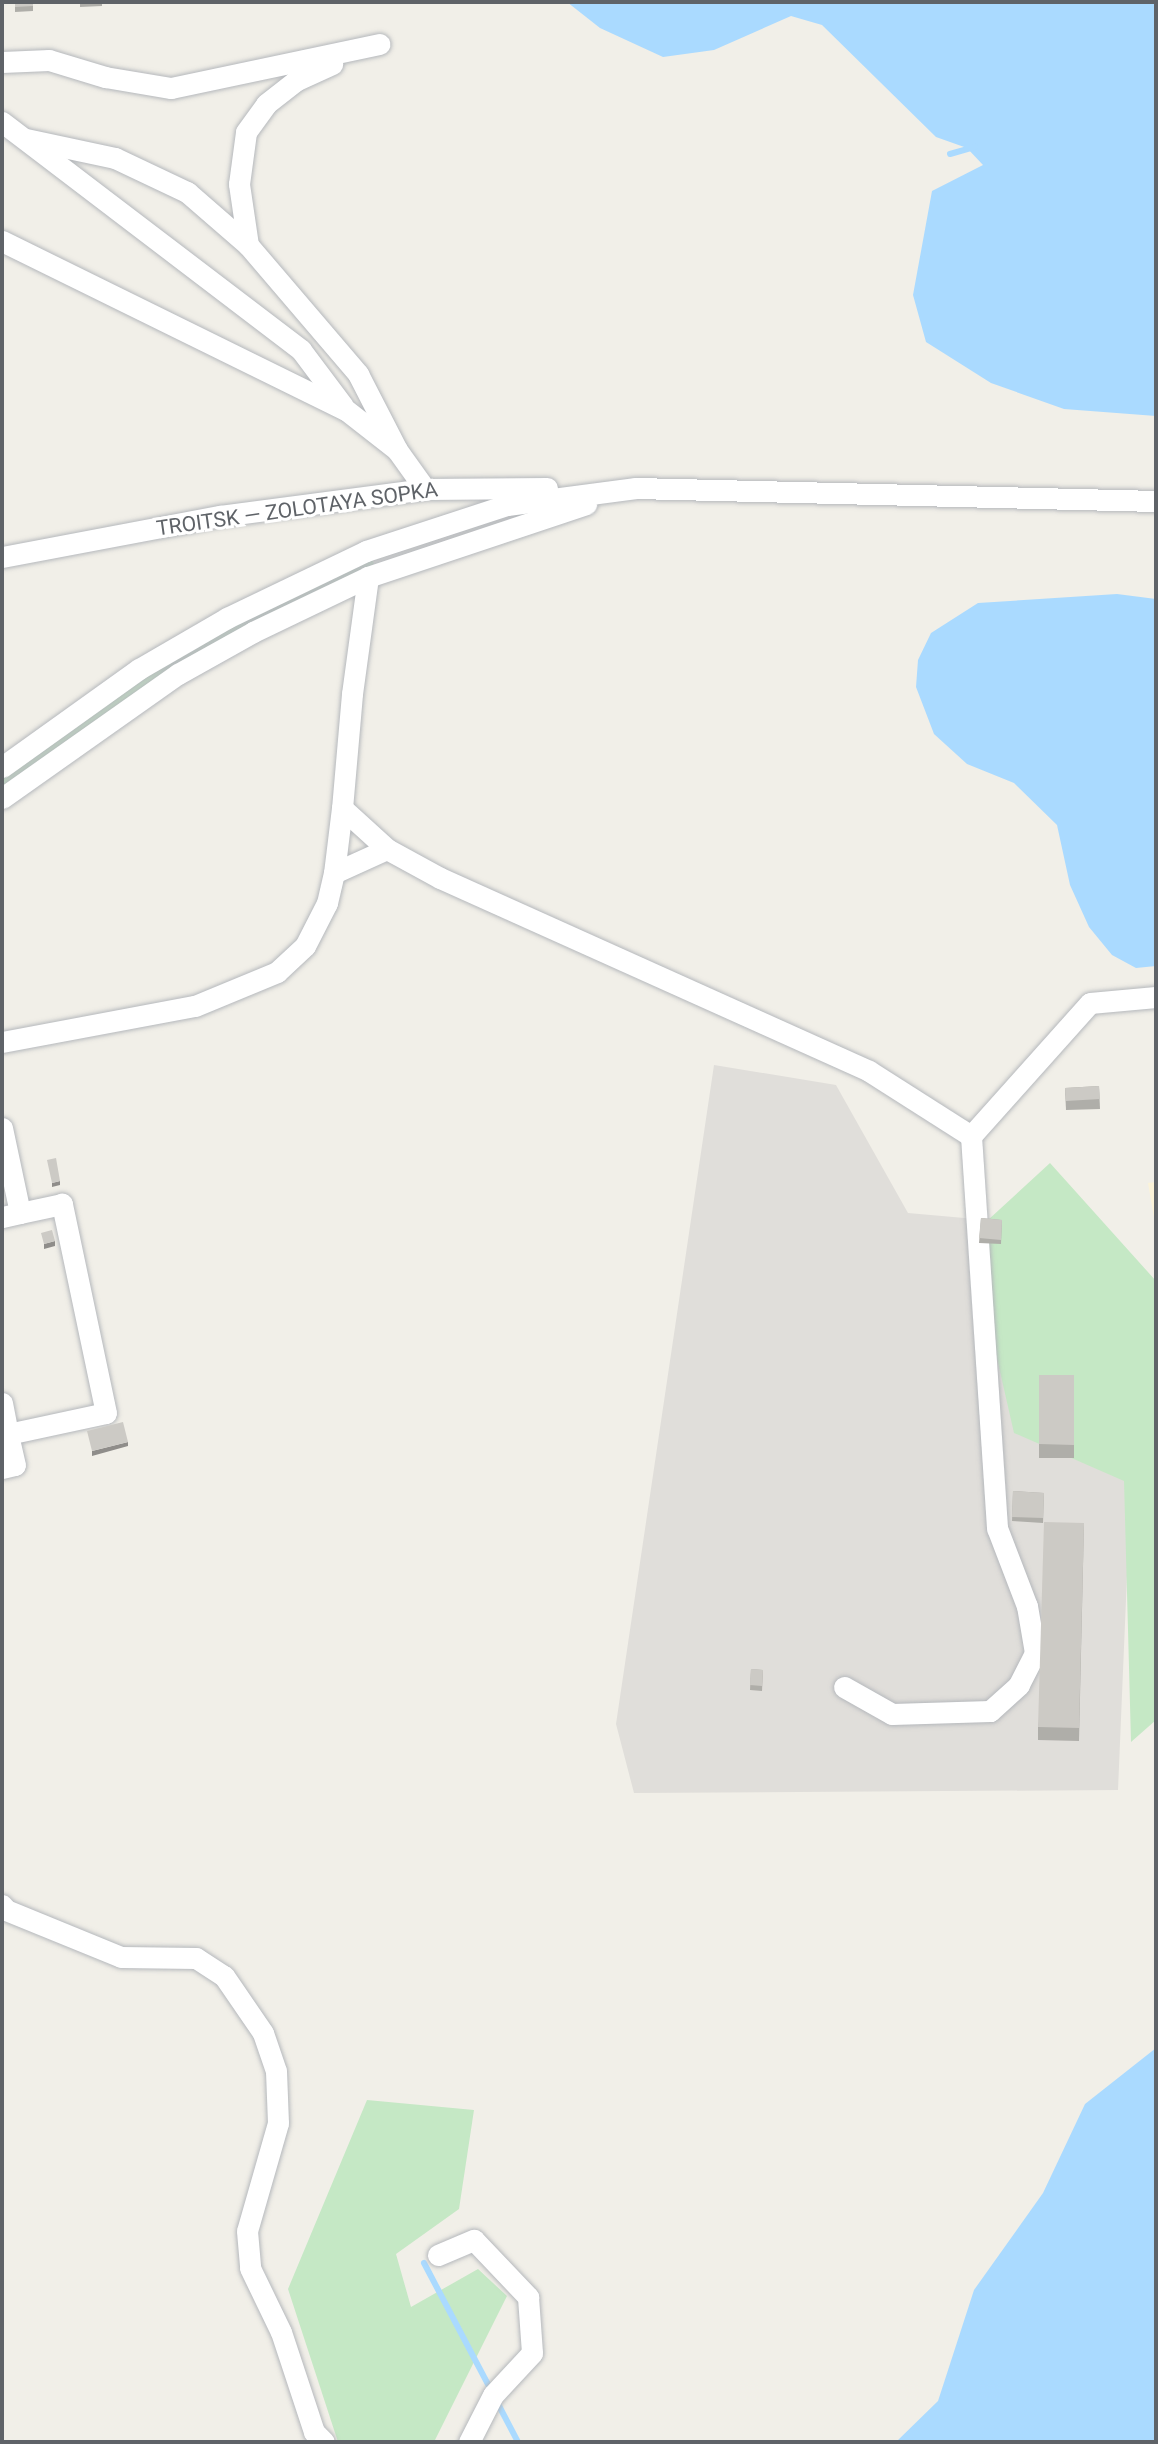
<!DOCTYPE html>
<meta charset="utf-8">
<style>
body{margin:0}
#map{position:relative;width:1158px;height:2444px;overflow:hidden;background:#f1efe8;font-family:Roboto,sans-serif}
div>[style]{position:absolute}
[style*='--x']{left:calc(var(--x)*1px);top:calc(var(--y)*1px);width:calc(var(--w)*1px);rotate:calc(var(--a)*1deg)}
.industrial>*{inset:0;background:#e0deda}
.green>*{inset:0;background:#c5e8c5}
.sand>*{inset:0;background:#fbf3d9}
.water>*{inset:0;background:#aadaff}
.stream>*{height:6px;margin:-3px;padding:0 3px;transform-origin:3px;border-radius:3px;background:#aadaff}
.roads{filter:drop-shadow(0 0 2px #b5b8bc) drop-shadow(0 0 2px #b5b8bc)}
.minor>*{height:21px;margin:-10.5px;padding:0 10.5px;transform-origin:10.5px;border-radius:10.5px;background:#fff}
.wall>*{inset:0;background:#afaea9}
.shaded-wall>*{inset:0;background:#8f8d8a}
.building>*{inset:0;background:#cccac5}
span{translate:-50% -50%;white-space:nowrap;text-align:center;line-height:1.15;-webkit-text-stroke:6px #fff;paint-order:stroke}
.street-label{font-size:21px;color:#5f6368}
.frame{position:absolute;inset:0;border:4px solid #5f6368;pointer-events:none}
</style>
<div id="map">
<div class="industrial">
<div style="clip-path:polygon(714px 1065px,836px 1085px,908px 1213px,1078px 1228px,1136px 1362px,1118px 1790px,634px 1793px,616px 1724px)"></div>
</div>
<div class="green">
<div style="clip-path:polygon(371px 556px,374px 564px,2px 790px,2px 776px,199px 640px)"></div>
<div style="clip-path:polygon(1050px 1163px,1156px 1281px,1156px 1720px,1131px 1742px,1124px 1481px,1014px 1433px,991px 1332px,988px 1220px)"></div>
<div style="clip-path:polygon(367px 2100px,474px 2110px,459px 2209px,396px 2254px,411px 2307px,478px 2269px,507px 2296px,434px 2442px,338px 2442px,288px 2289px)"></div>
</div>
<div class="sand">
<div style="clip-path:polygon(1156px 1182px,1156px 1229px,1148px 1183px)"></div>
</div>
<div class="water">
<div style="clip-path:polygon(567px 2px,1156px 2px,1156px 416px,1064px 409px,991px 383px,926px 342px,913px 295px,932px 191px,983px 165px,967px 148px,936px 137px,822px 25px,791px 16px,714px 50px,663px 57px,600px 28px)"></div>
<div style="clip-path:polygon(1117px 594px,1156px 599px,1156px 966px,1136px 968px,1112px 955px,1089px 927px,1070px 885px,1057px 825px,1014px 783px,967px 764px,934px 734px,916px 687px,918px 660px,931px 633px,978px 603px)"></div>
<div style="clip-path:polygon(1156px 2048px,1156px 2442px,896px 2442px,938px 2401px,974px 2290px,1043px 2193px,1085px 2104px)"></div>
</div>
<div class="stream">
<div style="--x:950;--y:154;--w:26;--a:-16"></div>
<div style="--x:424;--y:2263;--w:146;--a:62.2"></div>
<div style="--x:497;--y:2402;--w:45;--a:62.3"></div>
</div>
<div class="roads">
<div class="minor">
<div style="--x:2;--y:62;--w:47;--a:-2.4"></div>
<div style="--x:49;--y:60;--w:59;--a:16.9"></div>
<div style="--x:105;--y:77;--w:67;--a:9.5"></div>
<div style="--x:171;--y:88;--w:213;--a:-11.9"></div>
<div style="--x:2;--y:122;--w:376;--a:37.3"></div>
<div style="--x:301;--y:350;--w:70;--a:53.1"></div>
<div style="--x:26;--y:139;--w:91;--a:12.1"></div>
<div style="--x:115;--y:158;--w:80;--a:25.3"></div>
<div style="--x:187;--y:192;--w:81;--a:41"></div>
<div style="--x:248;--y:245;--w:170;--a:49.5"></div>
<div style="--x:358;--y:374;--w:85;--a:62.8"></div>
<div style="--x:2;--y:241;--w:383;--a:26.2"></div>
<div style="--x:346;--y:410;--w:65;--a:38.1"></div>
<div style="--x:397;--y:450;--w:48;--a:54.3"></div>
<div style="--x:248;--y:245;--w:62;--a:-98.4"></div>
<div style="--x:239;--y:184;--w:52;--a:-82.3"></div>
<div style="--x:246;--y:132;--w:34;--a:-54"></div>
<div style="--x:266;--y:104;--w:37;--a:-38"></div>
<div style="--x:295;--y:81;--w:41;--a:-24.7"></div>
<div style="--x:2;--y:557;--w:222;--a:-10.7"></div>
<div style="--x:220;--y:516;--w:207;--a:-7.5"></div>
<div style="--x:425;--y:489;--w:122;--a:-0.5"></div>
<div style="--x:368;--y:577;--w:118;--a:97.8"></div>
<div style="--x:352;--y:694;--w:114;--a:95"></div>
<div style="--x:342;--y:808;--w:61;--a:42.3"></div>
<div style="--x:387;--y:849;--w:60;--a:28.7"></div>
<div style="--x:440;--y:878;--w:470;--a:24.2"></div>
<div style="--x:869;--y:1071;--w:121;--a:32.5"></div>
<div style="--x:971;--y:1136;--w:393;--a:86.2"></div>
<div style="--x:997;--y:1528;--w:84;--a:69"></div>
<div style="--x:1027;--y:1606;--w:48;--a:80.3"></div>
<div style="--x:1035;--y:1653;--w:36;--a:117"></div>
<div style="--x:1019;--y:1685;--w:39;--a:138"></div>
<div style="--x:990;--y:1711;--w:98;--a:178.2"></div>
<div style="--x:892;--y:1714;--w:55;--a:-150.6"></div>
<div style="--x:2;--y:767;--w:168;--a:-35.6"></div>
<div style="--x:139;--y:669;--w:102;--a:-30.1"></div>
<div style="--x:227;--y:618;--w:154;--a:-25.7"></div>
<div style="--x:366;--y:551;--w:148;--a:-18.1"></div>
<div style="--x:507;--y:505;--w:130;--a:-7.5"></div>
<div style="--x:636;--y:488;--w:520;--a:1.43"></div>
<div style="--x:2;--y:798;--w:215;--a:-35.2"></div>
<div style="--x:178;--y:674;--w:86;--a:-29.2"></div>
<div style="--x:253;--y:632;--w:127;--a:-25.6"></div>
<div style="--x:368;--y:577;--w:230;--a:-18.5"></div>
<div style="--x:334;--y:873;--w:58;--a:-24.4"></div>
<div style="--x:2;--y:1042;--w:196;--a:-10.6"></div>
<div style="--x:195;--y:1006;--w:89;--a:-22.5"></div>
<div style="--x:277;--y:972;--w:38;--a:-43"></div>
<div style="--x:305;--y:946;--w:48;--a:-62.9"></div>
<div style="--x:327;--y:903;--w:31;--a:-77"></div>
<div style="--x:334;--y:873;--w:65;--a:-83"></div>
<div style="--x:2;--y:1128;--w:87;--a:78"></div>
<div style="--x:20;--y:1213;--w:18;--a:167"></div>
<div style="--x:971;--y:1136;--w:178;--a:-48.2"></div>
<div style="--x:1090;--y:1003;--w:66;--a:-5.2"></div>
<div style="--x:2;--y:1403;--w:32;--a:79"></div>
<div style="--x:8;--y:1434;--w:100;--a:-12.1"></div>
<div style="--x:106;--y:1413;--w:214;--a:-101.9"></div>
<div style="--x:62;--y:1204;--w:43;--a:167.9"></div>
<div style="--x:2;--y:1468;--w:13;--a:-13"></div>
<div style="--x:15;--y:1465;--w:32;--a:-103"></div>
<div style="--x:2;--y:1905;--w:6;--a:51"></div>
<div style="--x:6;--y:1910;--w:124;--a:22.2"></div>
<div style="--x:121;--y:1957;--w:75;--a:0.8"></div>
<div style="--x:196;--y:1958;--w:33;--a:33"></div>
<div style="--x:224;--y:1976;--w:69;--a:55.6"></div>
<div style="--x:263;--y:2033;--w:40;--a:71.1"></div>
<div style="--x:276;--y:2071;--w:52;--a:87.8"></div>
<div style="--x:278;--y:2123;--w:112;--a:106"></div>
<div style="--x:247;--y:2231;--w:37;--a:85"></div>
<div style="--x:250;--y:2268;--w:71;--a:64.2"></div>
<div style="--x:281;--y:2332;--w:105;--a:71.7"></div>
<div style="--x:314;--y:2432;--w:14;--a:45"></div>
<div style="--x:438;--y:2255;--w:39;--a:-23"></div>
<div style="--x:474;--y:2240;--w:79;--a:46.5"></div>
<div style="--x:528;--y:2297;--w:56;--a:85.9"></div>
<div style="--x:532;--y:2353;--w:57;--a:132.9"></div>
<div style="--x:493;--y:2395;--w:53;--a:117.1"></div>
</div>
</div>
<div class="wall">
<div style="clip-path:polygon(15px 2px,33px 2px,33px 11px,15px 12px)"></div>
<div style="clip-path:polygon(80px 2px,102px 2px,102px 6px,80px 7px)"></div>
<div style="clip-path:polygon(1099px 1086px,1100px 1109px,1066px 1110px,1065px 1088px)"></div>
<div style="clip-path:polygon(981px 1218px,1002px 1220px,1001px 1244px,979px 1243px)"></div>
<div style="clip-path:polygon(1039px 1375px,1074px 1375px,1074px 1458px,1039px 1458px)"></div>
<div style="clip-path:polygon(1013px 1491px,1044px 1493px,1043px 1523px,1012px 1521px)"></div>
<div style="clip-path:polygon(1084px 1523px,1079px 1741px,1038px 1740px,1038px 1727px)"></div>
<div style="clip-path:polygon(751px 1669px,763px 1670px,762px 1691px,750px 1690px)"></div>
</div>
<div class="shaded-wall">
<div style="clip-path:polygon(60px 1181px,60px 1185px,52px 1187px,52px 1183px)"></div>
<div style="clip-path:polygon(55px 1241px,55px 1246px,44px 1249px,44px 1244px)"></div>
<div style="clip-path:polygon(128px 1442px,128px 1446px,92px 1456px,92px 1451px)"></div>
</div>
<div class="building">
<div style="clip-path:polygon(15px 2px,33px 2px,33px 6px,15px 7px)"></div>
<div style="clip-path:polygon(1099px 1086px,1100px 1099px,1066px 1101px,1065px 1088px)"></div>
<div style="clip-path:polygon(56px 1158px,60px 1181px,52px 1183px,47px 1160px)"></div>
<div style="clip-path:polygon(981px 1218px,1002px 1220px,1001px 1240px,979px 1238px)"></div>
<div style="clip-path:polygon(52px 1230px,55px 1241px,44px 1244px,41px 1233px)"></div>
<div style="clip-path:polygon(1039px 1375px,1074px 1375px,1074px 1445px,1039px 1444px)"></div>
<div style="clip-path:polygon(123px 1422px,128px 1442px,92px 1451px,87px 1431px)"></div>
<div style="clip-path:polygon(1013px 1491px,1044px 1493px,1043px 1518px,1012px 1517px)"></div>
<div style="clip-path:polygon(1044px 1522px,1084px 1523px,1079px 1728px,1038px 1727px)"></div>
<div style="clip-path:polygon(751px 1669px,763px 1670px,762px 1686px,750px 1685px)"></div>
</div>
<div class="street-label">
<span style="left:297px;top:509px;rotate:-8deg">TROITSK — ZOLOTAYA SOPKA</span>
</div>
<div class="frame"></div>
</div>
